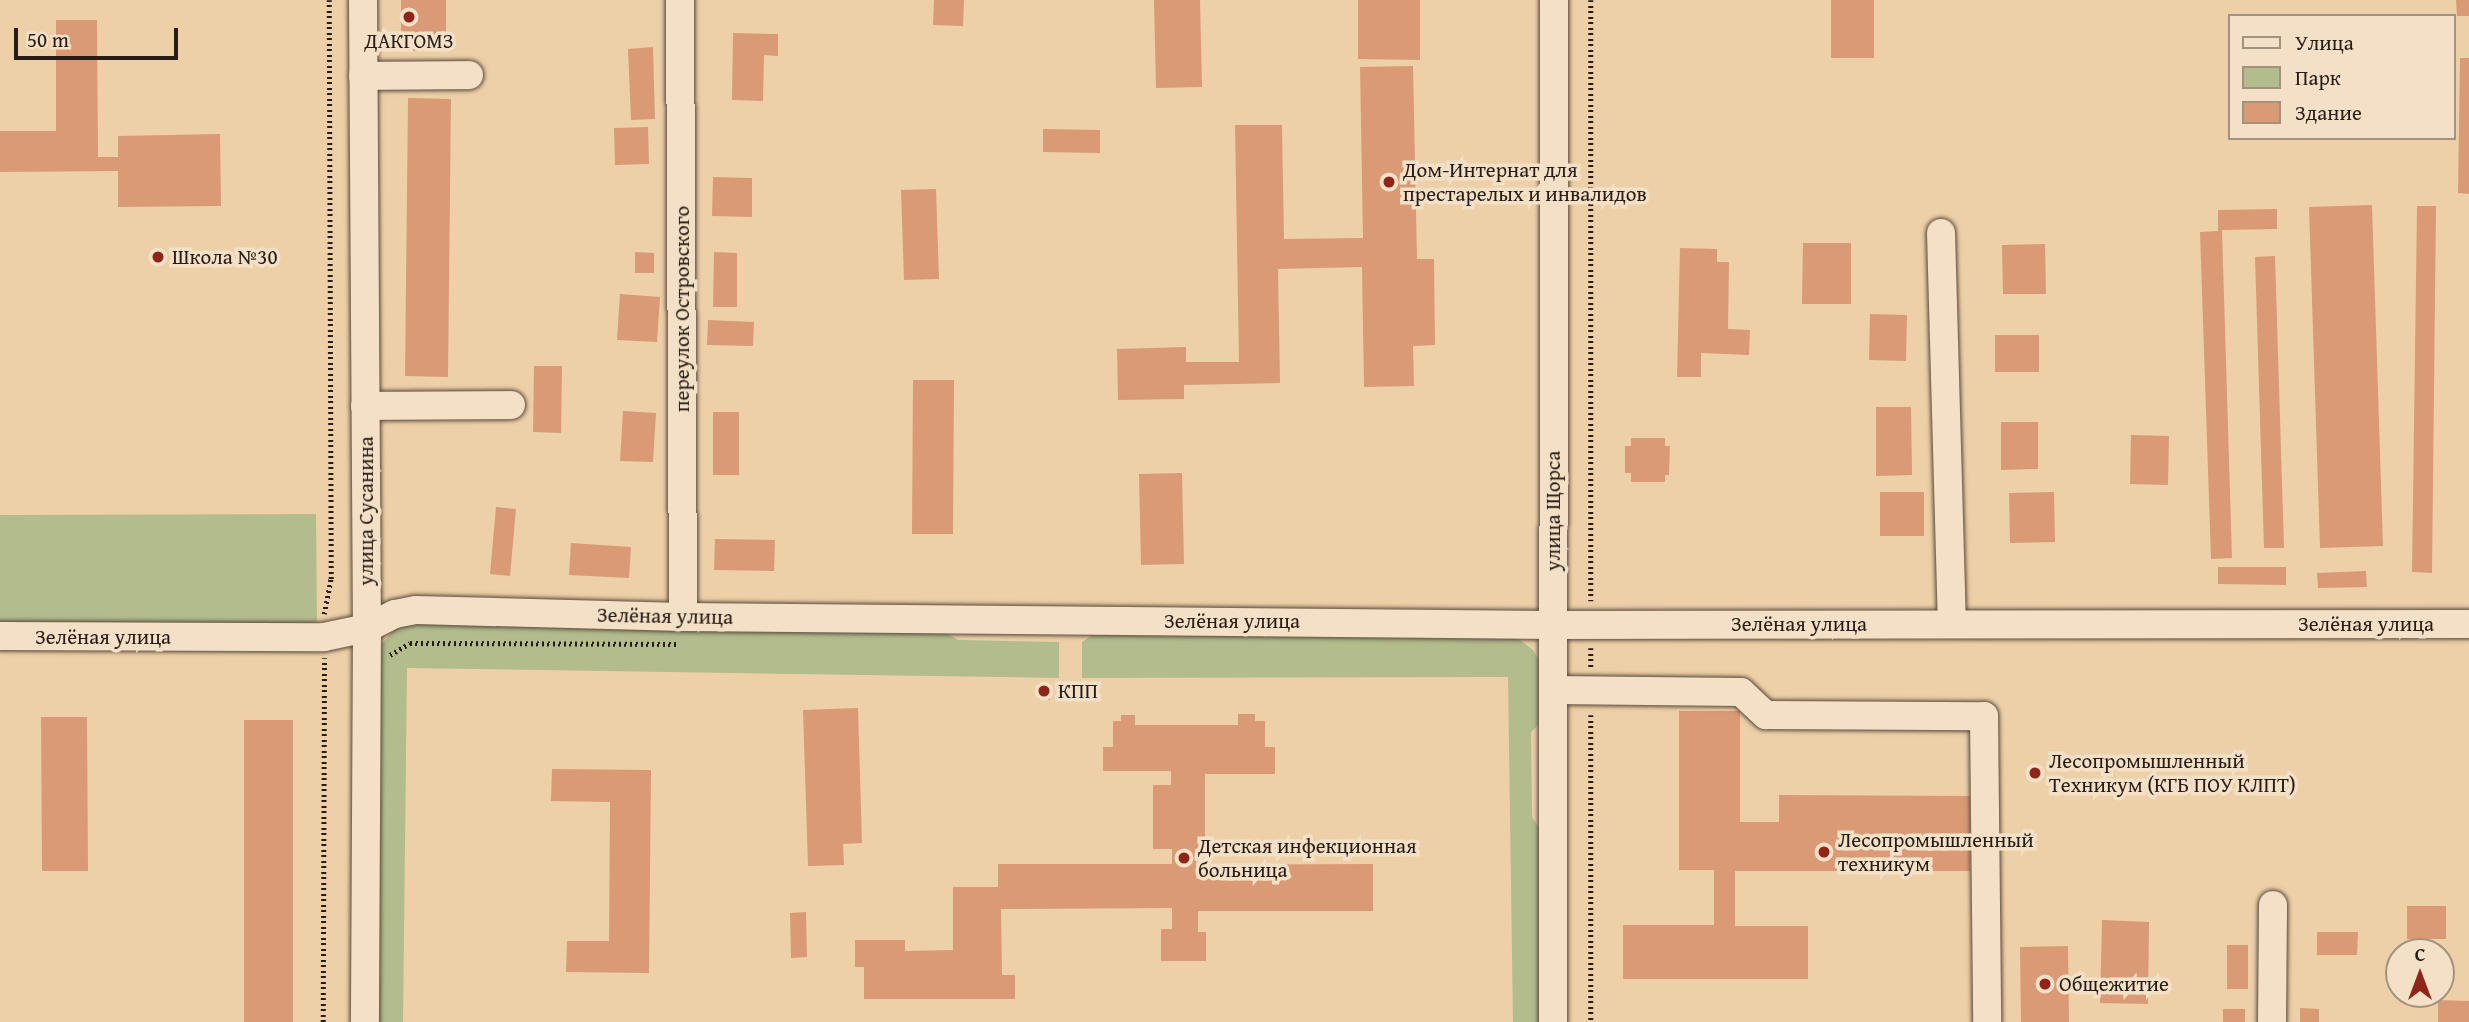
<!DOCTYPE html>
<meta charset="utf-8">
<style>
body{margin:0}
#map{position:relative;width:2469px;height:1022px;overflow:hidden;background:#edd0a8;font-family:"Gentium Book Plus",serif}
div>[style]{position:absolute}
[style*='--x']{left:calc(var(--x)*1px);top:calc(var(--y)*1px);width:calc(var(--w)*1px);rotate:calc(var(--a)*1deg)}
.green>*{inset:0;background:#b2bc8d}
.building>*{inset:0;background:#d99a75}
.path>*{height:4.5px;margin-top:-2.25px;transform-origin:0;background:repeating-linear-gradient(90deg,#281c17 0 2px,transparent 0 5.5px)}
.roads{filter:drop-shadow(0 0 2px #59493b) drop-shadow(0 0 2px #59493b)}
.minor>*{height:28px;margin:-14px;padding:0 14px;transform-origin:14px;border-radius:14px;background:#f3e0c6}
.dots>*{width:19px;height:19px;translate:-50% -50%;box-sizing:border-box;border:4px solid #f3e0c6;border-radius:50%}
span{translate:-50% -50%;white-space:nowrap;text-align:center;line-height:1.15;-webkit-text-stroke:7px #f3e0c6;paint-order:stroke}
.poi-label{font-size:21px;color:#281c17}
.left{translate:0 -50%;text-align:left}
.street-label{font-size:21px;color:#281c17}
.legend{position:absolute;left:2228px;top:14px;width:228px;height:126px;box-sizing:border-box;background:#f3e0c6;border:2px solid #a29280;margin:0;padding:9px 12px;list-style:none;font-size:21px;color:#281c17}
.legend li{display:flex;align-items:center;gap:14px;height:35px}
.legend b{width:35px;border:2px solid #a29280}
.north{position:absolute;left:2385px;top:938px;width:70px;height:70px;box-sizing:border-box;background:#f3e0c6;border:2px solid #a29280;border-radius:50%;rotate:0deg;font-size:19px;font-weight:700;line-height:28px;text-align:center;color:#281c17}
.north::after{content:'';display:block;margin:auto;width:24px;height:32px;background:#8f2418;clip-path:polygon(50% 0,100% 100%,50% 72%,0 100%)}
.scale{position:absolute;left:14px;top:28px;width:164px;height:32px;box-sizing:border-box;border:4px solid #281c17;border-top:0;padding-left:9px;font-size:21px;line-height:24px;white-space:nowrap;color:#281c17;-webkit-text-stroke:5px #f3e0c6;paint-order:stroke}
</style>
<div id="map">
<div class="green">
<div style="clip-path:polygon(316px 514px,317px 623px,0 624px,0 515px)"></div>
<div style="clip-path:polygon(416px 621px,940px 629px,958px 640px,1059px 642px,1059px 678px,407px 668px,403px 1022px,377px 1022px,380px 646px,399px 624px)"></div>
<div style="clip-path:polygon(1098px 631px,1498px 635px,1518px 639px,1532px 649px,1543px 665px,1543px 720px,1531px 732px,1532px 817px,1544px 835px,1543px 1022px,1513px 1022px,1508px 677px,1082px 678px,1082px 642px)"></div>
</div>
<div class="building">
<div style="clip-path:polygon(401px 0,446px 0,446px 51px,401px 51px)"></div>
<div style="clip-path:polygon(934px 0,964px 0,963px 26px,933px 25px)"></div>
<div style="clip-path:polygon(1154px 0,1200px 0,1202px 87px,1156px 88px)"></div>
<div style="clip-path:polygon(1358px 0,1420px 0,1420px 60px,1358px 59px)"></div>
<div style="clip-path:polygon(1831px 0,1874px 0,1874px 58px,1831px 58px)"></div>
<div style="clip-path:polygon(2456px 0,2469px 0,2469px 16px,2457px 16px)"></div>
<div style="clip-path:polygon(56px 20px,97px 20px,98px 157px,118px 157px,118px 136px,220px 134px,221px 206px,118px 207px,118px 171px,0 172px,0 131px,56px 131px)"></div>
<div style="clip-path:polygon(733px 33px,778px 34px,778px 56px,764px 55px,763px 101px,732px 100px)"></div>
<div style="clip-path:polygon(653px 47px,655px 119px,631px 120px,628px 49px)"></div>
<div style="clip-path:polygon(2460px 58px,2469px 58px,2469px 194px,2458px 193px)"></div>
<div style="clip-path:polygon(1413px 66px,1417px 259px,1434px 259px,1435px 345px,1413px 346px,1414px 386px,1364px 387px,1362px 267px,1278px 269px,1280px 383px,1184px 385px,1184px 399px,1118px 400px,1117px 349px,1186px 347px,1186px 362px,1239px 362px,1235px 125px,1282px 125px,1284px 239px,1363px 238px,1360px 67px)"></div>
<div style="clip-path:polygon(408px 98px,451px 99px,448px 377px,405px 376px)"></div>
<div style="clip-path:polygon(648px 127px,649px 164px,615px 165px,614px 128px)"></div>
<div style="clip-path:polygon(1043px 129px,1100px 130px,1100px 153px,1043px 152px)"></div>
<div style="clip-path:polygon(713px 177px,752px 178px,752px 217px,712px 216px)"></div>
<div style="clip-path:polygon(936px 189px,939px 279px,904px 280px,901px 190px)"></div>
<div style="clip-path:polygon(2372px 205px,2383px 546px,2320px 548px,2309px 207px)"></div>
<div style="clip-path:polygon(2417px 206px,2436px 206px,2432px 573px,2412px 572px)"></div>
<div style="clip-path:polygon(2277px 209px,2277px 229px,2222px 230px,2232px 558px,2211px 559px,2200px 232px,2218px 231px,2218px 210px)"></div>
<div style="clip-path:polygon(1803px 243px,1851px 243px,1851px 304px,1802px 304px)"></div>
<div style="clip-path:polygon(2045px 244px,2046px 294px,2003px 294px,2002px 245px)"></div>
<div style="clip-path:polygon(1680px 248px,1717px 249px,1717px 262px,1729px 262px,1728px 329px,1750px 330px,1749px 355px,1701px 353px,1701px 377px,1677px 377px)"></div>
<div style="clip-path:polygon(635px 252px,654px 253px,654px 273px,635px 273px)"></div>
<div style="clip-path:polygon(714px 252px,737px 253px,737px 307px,713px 307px)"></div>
<div style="clip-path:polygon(2275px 256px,2284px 548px,2264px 548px,2255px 257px)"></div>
<div style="clip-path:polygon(620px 294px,660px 297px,657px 342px,617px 340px)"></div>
<div style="clip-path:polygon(1870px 314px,1907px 315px,1906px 361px,1869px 360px)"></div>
<div style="clip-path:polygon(708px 320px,754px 322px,753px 346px,707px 345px)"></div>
<div style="clip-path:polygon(1995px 335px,2039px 335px,2039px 372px,1995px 372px)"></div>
<div style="clip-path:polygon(534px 366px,562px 366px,561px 433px,533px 432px)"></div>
<div style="clip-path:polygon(913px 380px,954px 380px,953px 534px,912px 534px)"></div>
<div style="clip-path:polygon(1876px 407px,1911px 407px,1912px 475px,1876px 476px)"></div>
<div style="clip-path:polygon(623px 411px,656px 413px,653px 462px,620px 461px)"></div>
<div style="clip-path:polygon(713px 412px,739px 412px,739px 475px,713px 475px)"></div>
<div style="clip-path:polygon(2001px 422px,2038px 422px,2038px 469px,2001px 470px)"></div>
<div style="clip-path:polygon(2131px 435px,2169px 436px,2168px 485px,2130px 484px)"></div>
<div style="clip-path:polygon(1631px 438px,1665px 438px,1665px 446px,1670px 446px,1669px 475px,1665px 475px,1665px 482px,1631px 482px,1631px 473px,1625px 473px,1625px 446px,1631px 446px)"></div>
<div style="clip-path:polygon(1182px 473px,1184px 564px,1141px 565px,1139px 474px)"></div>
<div style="clip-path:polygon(1880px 492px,1924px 492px,1924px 536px,1880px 536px)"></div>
<div style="clip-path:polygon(2054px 492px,2055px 542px,2010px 543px,2009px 493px)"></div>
<div style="clip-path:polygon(496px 507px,516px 509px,510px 576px,490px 574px)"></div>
<div style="clip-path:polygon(715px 539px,775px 540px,774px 571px,714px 570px)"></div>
<div style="clip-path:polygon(571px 543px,631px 547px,629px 578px,569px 575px)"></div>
<div style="clip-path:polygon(2218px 567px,2286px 567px,2286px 585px,2218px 584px)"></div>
<div style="clip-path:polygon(2366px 571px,2367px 587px,2318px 588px,2317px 573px)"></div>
<div style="clip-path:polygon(1038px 683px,1050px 683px,1050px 700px,1038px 699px)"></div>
<div style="clip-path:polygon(858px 708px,862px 843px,843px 844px,844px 865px,808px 866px,803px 710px)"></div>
<div style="clip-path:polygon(1679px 711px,1740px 711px,1740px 822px,1779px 822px,1779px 795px,1970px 796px,1970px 871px,1735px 871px,1735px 926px,1808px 926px,1808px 979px,1623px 979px,1623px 925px,1714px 925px,1714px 870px,1679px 870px)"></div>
<div style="clip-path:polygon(1238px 714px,1255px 714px,1255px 721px,1265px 721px,1265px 747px,1275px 747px,1275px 774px,1205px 774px,1205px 851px,1196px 851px,1196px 865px,1373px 864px,1373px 911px,1198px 911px,1198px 932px,1206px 932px,1206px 961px,1161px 961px,1161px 929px,1172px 929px,1172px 908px,1001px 909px,1002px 975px,1015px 975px,1015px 999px,864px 999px,864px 967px,855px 967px,855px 940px,905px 940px,905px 951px,953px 950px,953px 887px,998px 887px,998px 864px,1172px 864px,1172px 849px,1153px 849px,1153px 785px,1171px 785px,1171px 771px,1103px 771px,1103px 747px,1113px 747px,1113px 721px,1121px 721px,1121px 715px,1135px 715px,1135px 725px,1238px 725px)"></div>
<div style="clip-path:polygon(41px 717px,87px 717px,88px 871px,42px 871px)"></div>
<div style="clip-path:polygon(244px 720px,293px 720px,293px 1022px,244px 1022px)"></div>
<div style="clip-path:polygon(552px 769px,651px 770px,649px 973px,566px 972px,567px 941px,609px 941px,610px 802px,551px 801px)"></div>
<div style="clip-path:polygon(2407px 906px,2446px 906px,2446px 939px,2407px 939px)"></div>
<div style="clip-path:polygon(806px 912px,807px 957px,791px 958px,790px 913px)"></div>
<div style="clip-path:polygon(2102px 920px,2149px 922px,2148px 1004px,2100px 1003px)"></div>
<div style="clip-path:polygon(2317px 932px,2358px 932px,2357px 955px,2317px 955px)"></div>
<div style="clip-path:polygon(2227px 945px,2248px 945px,2248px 989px,2227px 989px)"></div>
<div style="clip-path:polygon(2068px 946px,2069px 1022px,2021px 1022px,2020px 947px)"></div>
<div style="clip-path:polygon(2438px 1000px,2469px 1001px,2469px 1022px,2438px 1022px)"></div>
<div style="clip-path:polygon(2300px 1008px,2319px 1009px,2319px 1022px,2300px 1022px)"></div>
<div style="clip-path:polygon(2223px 1009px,2245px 1009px,2245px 1022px,2223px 1022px)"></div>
</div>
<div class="path">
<div style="--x:1591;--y:0;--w:601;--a:90"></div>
<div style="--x:324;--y:614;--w:36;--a:-79"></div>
<div style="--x:331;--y:579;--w:579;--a:-90.2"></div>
<div style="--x:1591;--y:648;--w:20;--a:90"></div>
<div style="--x:390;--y:655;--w:23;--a:-31"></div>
<div style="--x:410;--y:643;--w:268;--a:0.2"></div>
<div style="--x:1591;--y:715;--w:307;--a:90"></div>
<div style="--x:323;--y:1022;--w:364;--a:-89.8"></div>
</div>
<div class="roads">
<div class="minor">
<div style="--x:363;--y:0;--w:628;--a:89.64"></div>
<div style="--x:367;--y:628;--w:394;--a:90.3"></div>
<div style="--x:680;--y:0;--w:617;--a:89.72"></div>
<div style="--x:363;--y:76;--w:106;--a:-0.5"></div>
<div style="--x:1941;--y:233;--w:391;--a:88.4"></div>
<div style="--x:365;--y:406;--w:146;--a:-0.4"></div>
<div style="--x:0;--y:636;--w:324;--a:0.2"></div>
<div style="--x:324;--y:637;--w:44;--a:-11.8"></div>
<div style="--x:367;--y:628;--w:31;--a:-27"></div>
<div style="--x:395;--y:614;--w:21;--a:-11"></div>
<div style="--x:416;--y:610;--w:267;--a:1.5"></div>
<div style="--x:683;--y:617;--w:870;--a:0.53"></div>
<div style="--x:1553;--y:625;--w:916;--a:-0.06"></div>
<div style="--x:1553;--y:690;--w:188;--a:0.6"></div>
<div style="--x:1741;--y:692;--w:34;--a:43"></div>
<div style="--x:1766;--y:715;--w:218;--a:0.3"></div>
<div style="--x:1984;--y:716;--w:306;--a:89.4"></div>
<div style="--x:1553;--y:1022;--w:1022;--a:-89.94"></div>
<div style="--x:2272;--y:1022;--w:117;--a:-89.5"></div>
</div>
</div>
<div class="dots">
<div style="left:409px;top:17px;background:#8f2418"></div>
<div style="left:1389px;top:182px;background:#8f2418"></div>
<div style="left:158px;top:257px;background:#8f2418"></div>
<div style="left:1044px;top:691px;background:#8f2418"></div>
<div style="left:2035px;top:773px;background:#8f2418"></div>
<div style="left:1824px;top:852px;background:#8f2418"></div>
<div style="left:1184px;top:858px;background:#8f2418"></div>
<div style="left:2045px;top:984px;background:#8f2418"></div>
</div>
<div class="poi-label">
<span style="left:409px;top:41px">ДАКГОМЗ</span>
<span class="left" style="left:1403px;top:182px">Дом-Интернат для<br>престарелых и инвалидов</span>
<span class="left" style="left:172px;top:257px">Школа №30</span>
<span class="left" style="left:1058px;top:691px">КПП</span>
<span class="left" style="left:2049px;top:773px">Лесопромышленный<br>Техникум (КГБ ПОУ КЛПТ)</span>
<span class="left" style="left:1838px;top:852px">Лесопромышленный<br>техникум</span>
<span class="left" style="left:1198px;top:858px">Детская инфекционная<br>больница</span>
<span class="left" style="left:2059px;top:984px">Общежитие</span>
</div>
<div class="street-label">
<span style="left:682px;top:309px;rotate:-90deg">переулок Островского</span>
<span style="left:366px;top:511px;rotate:-90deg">улица Сусанина</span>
<span style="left:1553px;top:511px;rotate:-90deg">улица Щорса</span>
<span style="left:665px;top:616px;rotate:1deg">Зелёная улица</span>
<span style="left:1232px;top:621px">Зелёная улица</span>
<span style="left:1799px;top:624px">Зелёная улица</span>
<span style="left:2366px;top:624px">Зелёная улица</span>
<span style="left:103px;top:637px">Зелёная улица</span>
</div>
<ul class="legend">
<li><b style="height:9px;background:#f3e0c6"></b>Улица</li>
<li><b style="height:19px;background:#b2bc8d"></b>Парк</li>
<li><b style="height:19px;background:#d99a75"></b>Здание</li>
</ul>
<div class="north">С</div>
<div class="scale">50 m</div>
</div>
